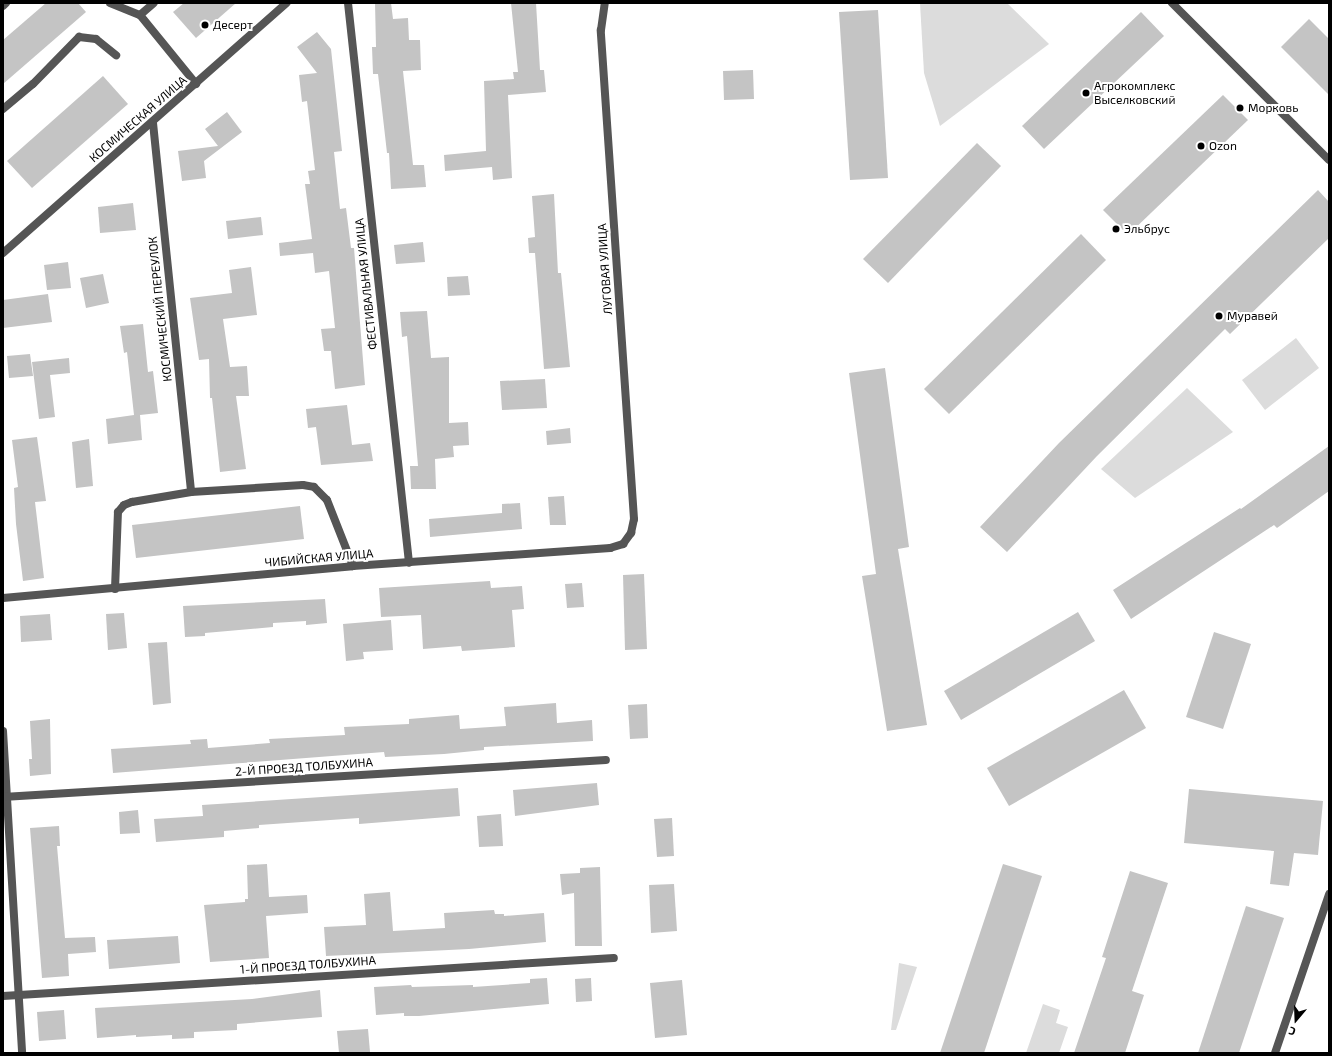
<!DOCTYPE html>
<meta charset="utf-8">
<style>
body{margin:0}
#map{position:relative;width:1332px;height:1056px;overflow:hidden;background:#fff;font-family:"Exo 2",sans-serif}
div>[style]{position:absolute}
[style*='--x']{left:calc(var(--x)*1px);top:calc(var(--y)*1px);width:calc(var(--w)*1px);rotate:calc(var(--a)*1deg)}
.green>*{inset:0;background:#dcdcdc}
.building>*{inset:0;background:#c4c4c4}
.street>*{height:8px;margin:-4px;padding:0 4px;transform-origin:4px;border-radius:4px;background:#555}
.dots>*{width:11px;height:11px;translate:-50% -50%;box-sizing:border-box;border:2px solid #fff;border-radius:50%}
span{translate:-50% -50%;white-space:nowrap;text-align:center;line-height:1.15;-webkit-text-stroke:4px #fff;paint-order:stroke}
.poi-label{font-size:12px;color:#000}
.left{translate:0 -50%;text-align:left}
.street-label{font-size:12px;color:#000}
.frame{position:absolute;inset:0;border:4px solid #000;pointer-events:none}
.north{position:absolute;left:1276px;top:1000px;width:40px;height:40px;-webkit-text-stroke:3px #fff;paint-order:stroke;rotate:199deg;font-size:11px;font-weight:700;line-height:16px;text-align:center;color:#000}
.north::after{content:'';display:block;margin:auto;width:14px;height:18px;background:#000;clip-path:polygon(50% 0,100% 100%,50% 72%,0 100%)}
</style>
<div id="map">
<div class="green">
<div style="clip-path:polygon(920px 3px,1007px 3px,1049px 44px,940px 126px,924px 73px)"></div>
<div style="clip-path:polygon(1296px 338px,1319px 368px,1265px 410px,1242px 380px)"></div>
<div style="clip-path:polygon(1187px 388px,1233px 432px,1135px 498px,1101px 469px)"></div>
<div style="clip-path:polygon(899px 963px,917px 967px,896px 1030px,891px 1030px)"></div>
<div style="clip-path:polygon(1043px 1004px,1060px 1010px,1056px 1023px,1068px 1027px,1059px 1053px,1026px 1053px)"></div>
</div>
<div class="building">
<div style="clip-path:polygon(46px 3px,78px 3px,86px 12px,3px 84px,3px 40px)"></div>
<div style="clip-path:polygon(184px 3px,236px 3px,196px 38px,173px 12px)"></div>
<div style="clip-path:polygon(375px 3px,391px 3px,393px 19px,408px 18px,409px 40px,420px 40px,421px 70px,403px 71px,413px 165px,424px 165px,426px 187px,391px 189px,389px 153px,387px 153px,378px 74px,373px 74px,372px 47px,376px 47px)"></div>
<div style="clip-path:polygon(511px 3px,536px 3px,540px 70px,544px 70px,546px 92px,508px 95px,512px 178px,493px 180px,492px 167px,445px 171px,444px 155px,486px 151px,484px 81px,514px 79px,513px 72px,518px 72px)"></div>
<div style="clip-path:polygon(878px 10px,888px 178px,850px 180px,839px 12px)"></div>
<div style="clip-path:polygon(1141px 12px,1164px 36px,1044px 149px,1022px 126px)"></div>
<div style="clip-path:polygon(1309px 19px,1329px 39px,1329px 95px,1281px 47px)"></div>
<div style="clip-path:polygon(317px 32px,331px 49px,342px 151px,334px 152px,340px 209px,346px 208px,351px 248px,354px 248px,365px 385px,335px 389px,331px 351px,324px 351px,321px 329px,335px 328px,329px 271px,315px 273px,313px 253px,280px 256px,279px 243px,312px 239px,305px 184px,310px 184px,308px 171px,315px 170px,307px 101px,302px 102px,299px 75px,317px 73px,297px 47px)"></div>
<div style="clip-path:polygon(753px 70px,754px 99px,724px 100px,723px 71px)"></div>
<div style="clip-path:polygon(103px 76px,128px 104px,32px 188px,7px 161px)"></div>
<div style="clip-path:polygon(1223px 95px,1248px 120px,1128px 235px,1103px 210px)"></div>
<div style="clip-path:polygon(227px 112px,242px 132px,204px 161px,206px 178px,182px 181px,178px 151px,218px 146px,205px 129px)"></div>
<div style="clip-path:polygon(977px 143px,1001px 166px,888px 283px,863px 259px)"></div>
<div style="clip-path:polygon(1318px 190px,1329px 202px,1329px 238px,1230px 334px,1225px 329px,1097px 456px,1007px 552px,980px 527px,1059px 443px)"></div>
<div style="clip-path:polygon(554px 194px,558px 273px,561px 273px,570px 367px,544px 369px,535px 253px,529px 253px,528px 238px,535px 237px,532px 196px)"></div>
<div style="clip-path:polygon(133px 203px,136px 230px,100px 233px,98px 207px)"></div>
<div style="clip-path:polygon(261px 217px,263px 235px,228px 239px,226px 221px)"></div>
<div style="clip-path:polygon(1081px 234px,1106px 260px,949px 414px,924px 389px)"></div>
<div style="clip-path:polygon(423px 242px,425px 262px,396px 264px,394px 245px)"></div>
<div style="clip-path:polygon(68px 262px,71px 288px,47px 290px,44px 265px)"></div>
<div style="clip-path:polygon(251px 267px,257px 315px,223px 319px,230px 367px,247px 366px,249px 396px,236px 396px,246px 469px,220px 472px,212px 398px,210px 398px,209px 359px,199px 360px,190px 298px,232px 293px,229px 270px)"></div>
<div style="clip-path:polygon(103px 274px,109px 303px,86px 308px,80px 278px)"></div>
<div style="clip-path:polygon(468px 276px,470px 295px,448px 296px,447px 277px)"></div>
<div style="clip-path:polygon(48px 294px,52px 322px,3px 328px,3px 300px)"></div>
<div style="clip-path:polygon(427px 311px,431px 358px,449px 357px,449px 423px,468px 422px,469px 445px,453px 446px,454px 457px,435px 459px,436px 489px,411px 489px,410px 466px,418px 466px,407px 336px,402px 337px,400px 312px)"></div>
<div style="clip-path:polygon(143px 324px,148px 372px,153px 371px,158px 413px,140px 415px,142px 440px,108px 444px,106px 419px,134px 415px,127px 352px,124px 353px,120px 326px)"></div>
<div style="clip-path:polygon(30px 354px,33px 376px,9px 378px,7px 356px)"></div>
<div style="clip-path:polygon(69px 358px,70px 373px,50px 375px,55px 417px,39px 419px,32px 362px)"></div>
<div style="clip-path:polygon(885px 368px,909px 547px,898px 549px,927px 725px,887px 731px,862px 576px,876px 574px,849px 373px)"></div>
<div style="clip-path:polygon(545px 379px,547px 408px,502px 410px,500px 381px)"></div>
<div style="clip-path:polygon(347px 405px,352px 445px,370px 443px,373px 461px,321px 465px,316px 427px,308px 428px,306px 409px)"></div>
<div style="clip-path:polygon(570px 428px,571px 443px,547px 445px,546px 431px)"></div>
<div style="clip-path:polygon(37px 437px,46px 501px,35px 502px,44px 578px,23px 581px,16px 524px,14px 488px,18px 487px,12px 440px)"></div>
<div style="clip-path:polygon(89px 439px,93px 486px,76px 488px,72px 442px)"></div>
<div style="clip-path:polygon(1329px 446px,1329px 491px,1277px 528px,1274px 525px,1131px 619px,1113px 590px,1240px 508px,1241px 509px)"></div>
<div style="clip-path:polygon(564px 496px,566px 525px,550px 525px,548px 497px)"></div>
<div style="clip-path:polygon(520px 503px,522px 529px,430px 537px,429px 519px,502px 513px,502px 504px)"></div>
<div style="clip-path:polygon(300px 506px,304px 539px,136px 558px,132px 525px)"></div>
<div style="clip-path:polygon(644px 574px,647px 649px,625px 650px,623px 575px)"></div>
<div style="clip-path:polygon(490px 581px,491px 588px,522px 586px,524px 609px,512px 610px,515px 647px,462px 651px,461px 646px,423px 649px,421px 615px,381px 617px,379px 588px)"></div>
<div style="clip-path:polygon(582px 583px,584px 607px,567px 608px,565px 584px)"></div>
<div style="clip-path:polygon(325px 599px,327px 623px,306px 625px,306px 621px,273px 623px,273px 627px,205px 633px,205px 636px,185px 637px,183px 606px)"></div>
<div style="clip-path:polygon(1078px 612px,1095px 641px,961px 720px,944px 691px)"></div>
<div style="clip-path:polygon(124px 613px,127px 648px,108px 650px,106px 614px)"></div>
<div style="clip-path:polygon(50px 614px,52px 640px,21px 642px,20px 616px)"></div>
<div style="clip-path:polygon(391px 620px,393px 650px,363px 652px,364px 659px,346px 661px,343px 624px)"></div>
<div style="clip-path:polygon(1214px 632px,1251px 644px,1223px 729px,1186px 717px)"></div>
<div style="clip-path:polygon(167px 642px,171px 703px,153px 705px,148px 643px)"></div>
<div style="clip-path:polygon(1124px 690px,1146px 728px,1009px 806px,987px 768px)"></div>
<div style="clip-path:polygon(556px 703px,557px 723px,592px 720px,593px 741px,484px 747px,484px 750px,444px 754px,385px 757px,384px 752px,113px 773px,111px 749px,191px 744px,190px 740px,207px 739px,208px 748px,270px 743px,269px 739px,345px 735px,344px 727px,409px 724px,409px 719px,459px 715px,460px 729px,506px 726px,504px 707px)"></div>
<div style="clip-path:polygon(647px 704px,648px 738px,630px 739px,628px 705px)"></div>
<div style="clip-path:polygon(50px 719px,51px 774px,30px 776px,29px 759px,32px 759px,30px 721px)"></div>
<div style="clip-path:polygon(597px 783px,599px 805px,515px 816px,513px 790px)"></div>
<div style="clip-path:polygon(458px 788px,460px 816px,359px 824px,359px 818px,259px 825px,259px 828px,224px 831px,224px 837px,156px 842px,154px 819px,203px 816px,202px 805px)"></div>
<div style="clip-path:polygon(1189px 789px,1323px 801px,1318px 855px,1294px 853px,1289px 886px,1270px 884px,1274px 851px,1184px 843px)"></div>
<div style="clip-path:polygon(138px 810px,140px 833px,120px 834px,119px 812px)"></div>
<div style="clip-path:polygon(501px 814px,503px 846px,479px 847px,477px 816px)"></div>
<div style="clip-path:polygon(672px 818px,674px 856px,657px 857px,654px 819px)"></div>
<div style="clip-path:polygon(59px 826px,60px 846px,57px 846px,65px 938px,95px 937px,96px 952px,68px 954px,69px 976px,42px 978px,30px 828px)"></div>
<div style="clip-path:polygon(267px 864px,269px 897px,307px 895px,308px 913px,266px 916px,269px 958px,210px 962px,204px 905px,245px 902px,245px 899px,248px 899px,247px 865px)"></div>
<div style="clip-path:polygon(1003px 864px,1042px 876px,984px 1053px,940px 1053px)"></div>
<div style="clip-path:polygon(600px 867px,602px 946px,575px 946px,574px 893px,562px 895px,560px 874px,580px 873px,580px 868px)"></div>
<div style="clip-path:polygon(1130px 871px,1168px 883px,1132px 991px,1144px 995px,1125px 1053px,1074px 1053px,1106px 958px,1102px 957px)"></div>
<div style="clip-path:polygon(674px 884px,677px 931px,651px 933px,649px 885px)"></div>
<div style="clip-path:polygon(390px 892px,393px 931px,445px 928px,444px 913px,494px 910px,495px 914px,504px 914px,504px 916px,544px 913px,546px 942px,469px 949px,326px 956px,324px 927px,366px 925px,364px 894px)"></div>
<div style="clip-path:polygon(1246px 906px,1284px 918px,1239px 1053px,1198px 1053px)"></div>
<div style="clip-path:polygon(178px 936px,180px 963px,109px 969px,107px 940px)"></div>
<div style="clip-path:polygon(547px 978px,549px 1004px,419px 1016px,404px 1016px,404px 1013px,376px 1015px,374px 987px,411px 985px,412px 987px,473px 985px,473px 987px,530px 983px,530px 979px)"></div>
<div style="clip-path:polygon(591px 978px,592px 1001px,576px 1002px,575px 979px)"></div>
<div style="clip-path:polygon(682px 980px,687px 1035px,655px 1038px,650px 983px)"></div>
<div style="clip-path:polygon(320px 990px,322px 1017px,237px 1024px,237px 1030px,194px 1032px,194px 1038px,172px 1039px,172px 1035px,136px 1037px,136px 1035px,97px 1038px,95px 1008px,252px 999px)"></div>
<div style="clip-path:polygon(64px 1010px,66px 1039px,39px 1041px,37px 1012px)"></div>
<div style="clip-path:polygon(368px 1029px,370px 1052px,339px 1053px,337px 1031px)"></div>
</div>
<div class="street">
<div style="--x:110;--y:3;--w:32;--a:22"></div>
<div style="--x:140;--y:15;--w:89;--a:50.9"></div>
<div style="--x:348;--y:3;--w:563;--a:83.78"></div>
<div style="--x:1172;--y:3;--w:222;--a:45"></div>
<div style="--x:3;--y:6;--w:4;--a:-45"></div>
<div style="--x:140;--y:15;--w:18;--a:-41"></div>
<div style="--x:3;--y:109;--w:39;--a:-40"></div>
<div style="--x:33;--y:84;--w:66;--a:-45.6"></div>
<div style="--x:79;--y:37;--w:17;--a:7"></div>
<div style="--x:96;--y:39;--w:26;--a:39"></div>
<div style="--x:153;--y:123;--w:371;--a:84.1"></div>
<div style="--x:3;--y:253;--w:378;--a:-41.4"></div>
<div style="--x:115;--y:589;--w:77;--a:-87.8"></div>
<div style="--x:118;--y:512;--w:9;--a:-49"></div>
<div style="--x:124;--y:505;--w:9;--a:-21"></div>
<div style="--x:132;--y:502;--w:60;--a:-9.6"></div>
<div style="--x:191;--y:492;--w:112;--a:-3.6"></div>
<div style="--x:303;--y:485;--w:11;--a:10"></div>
<div style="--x:314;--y:487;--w:18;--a:45"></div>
<div style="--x:327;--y:500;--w:71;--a:68.5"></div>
<div style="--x:3;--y:598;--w:351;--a:-5.2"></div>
<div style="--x:353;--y:566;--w:258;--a:-4"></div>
<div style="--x:610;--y:548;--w:14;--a:-17"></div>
<div style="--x:623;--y:544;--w:14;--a:-54"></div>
<div style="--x:631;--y:533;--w:14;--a:-78"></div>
<div style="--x:634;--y:519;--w:490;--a:-93.9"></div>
<div style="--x:601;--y:30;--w:27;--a:-82"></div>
<div style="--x:3;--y:731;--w:323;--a:86.6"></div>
<div style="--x:3;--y:797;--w:604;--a:-3.51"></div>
<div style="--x:3;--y:996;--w:612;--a:-3.56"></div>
<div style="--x:1275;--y:1053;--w:168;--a:-71.2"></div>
</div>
<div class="dots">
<div style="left:205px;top:25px;background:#000"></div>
<div style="left:1086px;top:93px;background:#000"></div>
<div style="left:1240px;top:108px;background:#000"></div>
<div style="left:1201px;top:146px;background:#000"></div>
<div style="left:1116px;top:229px;background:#000"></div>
<div style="left:1219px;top:316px;background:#000"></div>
</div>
<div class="poi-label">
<span class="left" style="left:213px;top:25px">Десерт</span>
<span class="left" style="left:1094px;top:93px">Агрокомплекс<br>Выселковский</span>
<span class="left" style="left:1248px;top:108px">Морковь</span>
<span class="left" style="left:1209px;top:146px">Ozon</span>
<span class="left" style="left:1124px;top:229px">Эльбрус</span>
<span class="left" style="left:1227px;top:316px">Муравей</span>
</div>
<div class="street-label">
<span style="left:138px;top:119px;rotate:-41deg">КОСМИЧЕСКАЯ УЛИЦА</span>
<span style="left:605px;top:269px;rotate:-94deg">ЛУГОВАЯ УЛИЦА</span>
<span style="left:366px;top:284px;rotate:-96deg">ФЕСТИВАЛЬНАЯ УЛИЦА</span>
<span style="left:160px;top:309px;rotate:-96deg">КОСМИЧЕСКИЙ ПЕРЕУЛОК</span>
<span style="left:319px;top:558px;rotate:-5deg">ЧИБИЙСКАЯ УЛИЦА</span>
<span style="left:304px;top:767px;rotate:-4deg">2-Й ПРОЕЗД ТОЛБУХИНА</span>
<span style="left:308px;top:965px;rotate:-4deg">1-Й ПРОЕЗД ТОЛБУХИНА</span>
</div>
<div class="frame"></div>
<div class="north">С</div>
</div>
